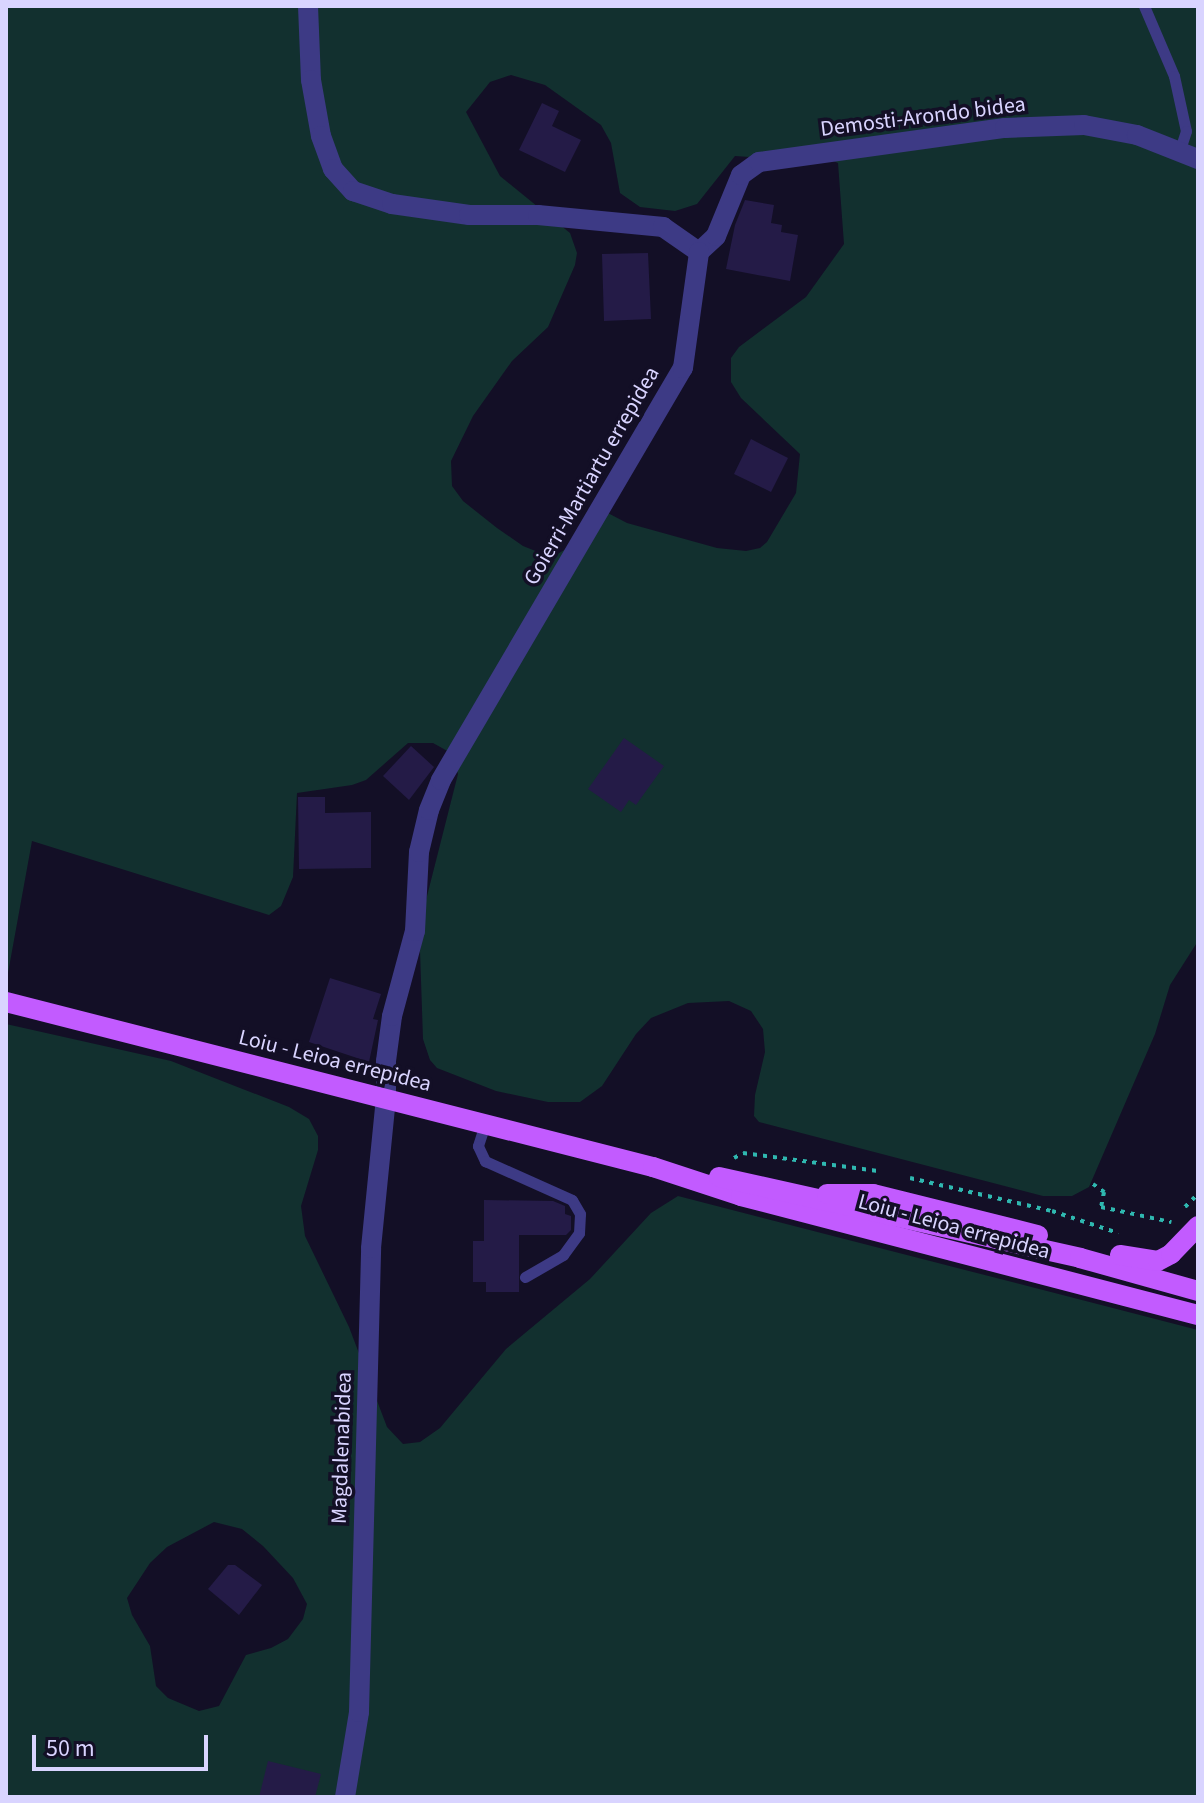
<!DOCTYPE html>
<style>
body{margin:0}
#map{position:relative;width:1204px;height:1803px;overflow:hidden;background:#130f26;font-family:"Source Sans 3",sans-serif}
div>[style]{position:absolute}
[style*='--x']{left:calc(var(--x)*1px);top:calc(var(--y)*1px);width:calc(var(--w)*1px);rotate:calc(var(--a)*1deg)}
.green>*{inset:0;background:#12302f}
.building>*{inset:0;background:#241b47}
.path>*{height:4px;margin-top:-2px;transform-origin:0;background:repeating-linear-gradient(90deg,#2fb8b0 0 4px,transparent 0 10px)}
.lane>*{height:11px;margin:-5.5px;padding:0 5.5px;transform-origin:5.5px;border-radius:5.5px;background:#3d3a85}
.street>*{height:20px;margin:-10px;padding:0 10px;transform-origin:10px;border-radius:10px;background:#3d3a85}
.primary>*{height:20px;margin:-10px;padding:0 10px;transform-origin:10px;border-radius:10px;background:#c25bff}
span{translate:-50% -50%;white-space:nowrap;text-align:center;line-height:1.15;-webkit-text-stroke:7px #130f26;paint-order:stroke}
.street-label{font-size:22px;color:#d9d4ff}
.frame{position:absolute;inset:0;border:8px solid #d9d4ff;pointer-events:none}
.scale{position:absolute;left:32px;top:1735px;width:176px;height:36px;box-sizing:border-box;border:4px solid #d9d4ff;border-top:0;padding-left:10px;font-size:24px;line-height:28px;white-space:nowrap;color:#d9d4ff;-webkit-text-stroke:6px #130f26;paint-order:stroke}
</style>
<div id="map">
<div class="green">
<div style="clip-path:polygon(evenodd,6px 6px,1198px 6px,1198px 941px,1170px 985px,1155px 1034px,1089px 1187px,1072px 1196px,1043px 1196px,759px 1122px,754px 1116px,755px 1095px,765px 1052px,763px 1029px,751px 1011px,729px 1001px,688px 1003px,651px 1018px,636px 1034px,602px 1086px,580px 1102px,548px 1102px,496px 1091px,437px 1068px,430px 1060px,423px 1039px,420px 951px,425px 904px,458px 774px,451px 753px,433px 743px,408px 743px,366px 780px,352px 785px,297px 793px,293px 877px,281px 906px,269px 915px,32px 841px,6px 984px,6px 6px,511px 75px,545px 85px,601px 125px,611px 143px,620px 193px,640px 207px,675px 211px,697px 204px,735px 156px,805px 161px,821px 156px,838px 163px,844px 244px,806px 297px,739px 347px,731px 358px,731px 382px,741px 398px,800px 454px,796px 493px,767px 542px,760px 548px,746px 551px,717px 548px,627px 523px,604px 511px,568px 548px,559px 553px,543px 554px,523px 546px,497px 528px,463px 501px,452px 486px,451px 461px,473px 416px,512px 361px,548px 327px,575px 265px,577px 253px,570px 233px,500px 176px,466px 112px,490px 82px,511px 75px)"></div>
<div style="clip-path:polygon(evenodd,6px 1024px,171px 1061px,289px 1107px,309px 1119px,318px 1136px,318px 1150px,301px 1206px,305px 1236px,349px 1327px,387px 1427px,403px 1444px,420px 1442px,440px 1428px,506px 1349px,590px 1279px,651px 1213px,678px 1196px,1198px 1330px,1198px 1797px,6px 1797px,6px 1024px,214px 1522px,242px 1529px,263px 1546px,293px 1578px,307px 1604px,303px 1619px,288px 1639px,271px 1648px,246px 1655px,219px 1706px,199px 1711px,168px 1698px,156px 1686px,150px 1646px,132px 1615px,127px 1598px,150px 1563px,167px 1547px,214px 1522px)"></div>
</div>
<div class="building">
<div style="clip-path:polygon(542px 103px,559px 111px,552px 126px,581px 140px,565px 172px,519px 150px)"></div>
<div style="clip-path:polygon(745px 200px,774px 205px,771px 223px,782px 225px,781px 232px,798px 235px,790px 281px,726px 269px,735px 225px)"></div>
<div style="clip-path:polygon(648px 253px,651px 319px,604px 321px,602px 254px)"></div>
<div style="clip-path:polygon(751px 439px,788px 458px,771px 492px,734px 474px)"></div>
<div style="clip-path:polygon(624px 738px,664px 766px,636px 805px,629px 800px,621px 812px,588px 789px)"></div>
<div style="clip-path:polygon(411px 746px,434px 767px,409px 800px,383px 776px)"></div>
<div style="clip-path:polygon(298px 797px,325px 797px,325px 813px,371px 812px,371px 868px,299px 869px)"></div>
<div style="clip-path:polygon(330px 978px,381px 994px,373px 1019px,378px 1020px,369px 1062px,309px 1042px)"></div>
<div style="clip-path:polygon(484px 1200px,553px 1201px,565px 1206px,565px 1214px,571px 1216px,571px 1230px,566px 1235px,519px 1235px,519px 1292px,486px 1292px,486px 1282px,473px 1282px,473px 1241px,484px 1241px)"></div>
<div style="clip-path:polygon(228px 1565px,235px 1565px,262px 1585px,239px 1615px,208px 1589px)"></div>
<div style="clip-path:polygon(268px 1761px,321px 1774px,315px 1797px,259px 1797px)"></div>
</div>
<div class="path">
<div style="--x:734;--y:1158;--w:10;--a:-29"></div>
<div style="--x:743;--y:1153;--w:136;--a:7.6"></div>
<div style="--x:910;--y:1178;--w:146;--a:13.1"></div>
<div style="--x:1052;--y:1211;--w:70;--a:18.4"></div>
<div style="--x:1093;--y:1184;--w:14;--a:36"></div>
<div style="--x:1104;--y:1192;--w:15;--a:101"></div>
<div style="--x:1101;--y:1207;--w:72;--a:12.1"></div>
<div style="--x:1185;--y:1207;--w:18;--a:-45"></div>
</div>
<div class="lane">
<div style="--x:1144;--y:6;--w:76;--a:66.8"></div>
<div style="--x:1174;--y:76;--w:56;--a:77.7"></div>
<div style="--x:1186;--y:131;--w:20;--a:108"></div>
<div style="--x:485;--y:1124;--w:23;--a:108"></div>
<div style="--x:478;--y:1146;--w:17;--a:65"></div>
<div style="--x:485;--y:1161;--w:95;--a:24.1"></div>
<div style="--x:572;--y:1200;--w:16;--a:60"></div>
<div style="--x:580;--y:1214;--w:19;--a:93"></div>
<div style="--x:579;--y:1233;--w:27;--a:126"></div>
<div style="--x:563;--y:1255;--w:44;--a:149.9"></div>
</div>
<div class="street">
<div style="--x:308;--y:6;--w:74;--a:87.7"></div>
<div style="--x:311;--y:80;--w:57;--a:79.9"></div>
<div style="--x:321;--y:136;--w:35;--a:70"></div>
<div style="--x:333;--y:169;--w:30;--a:48"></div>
<div style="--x:353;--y:191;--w:41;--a:18.4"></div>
<div style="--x:392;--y:204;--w:78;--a:8.1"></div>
<div style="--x:469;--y:215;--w:69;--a:0"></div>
<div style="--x:538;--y:215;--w:126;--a:5.5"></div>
<div style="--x:663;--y:227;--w:44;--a:34.8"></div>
<div style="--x:699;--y:252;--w:23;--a:-43"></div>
<div style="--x:716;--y:236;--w:66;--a:-67.7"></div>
<div style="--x:741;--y:175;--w:22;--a:-36"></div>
<div style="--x:759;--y:162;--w:248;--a:-7.9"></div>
<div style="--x:1005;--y:128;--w:79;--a:-2.2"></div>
<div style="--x:1084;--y:125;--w:54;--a:10.7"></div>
<div style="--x:1137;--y:135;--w:66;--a:21.5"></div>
<div style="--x:345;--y:1797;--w:86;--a:-80.6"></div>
<div style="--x:359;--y:1712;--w:464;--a:-88.5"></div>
<div style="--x:371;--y:1248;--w:150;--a:-84.3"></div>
<div style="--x:386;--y:1099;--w:38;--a:-90"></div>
<div style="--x:386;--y:1061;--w:45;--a:-82.4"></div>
<div style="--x:392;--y:1016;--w:88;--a:-74.9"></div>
<div style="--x:415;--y:931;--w:79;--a:-87.1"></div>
<div style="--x:419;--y:852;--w:43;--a:-76.6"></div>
<div style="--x:429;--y:810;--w:32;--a:-68"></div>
<div style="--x:441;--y:780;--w:478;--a:-59.6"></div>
<div style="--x:683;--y:368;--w:117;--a:-82.1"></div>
</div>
<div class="primary">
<div style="--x:6;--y:1002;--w:668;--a:14.31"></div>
<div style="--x:653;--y:1167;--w:93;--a:18.2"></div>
<div style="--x:741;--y:1196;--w:472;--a:14.6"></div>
<div style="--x:719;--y:1177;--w:370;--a:12.6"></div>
<div style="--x:1080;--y:1258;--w:123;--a:15.6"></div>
<div style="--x:827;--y:1194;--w:46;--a:0"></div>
<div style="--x:873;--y:1194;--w:170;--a:14"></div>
<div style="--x:1120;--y:1255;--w:38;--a:9"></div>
<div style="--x:1158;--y:1261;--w:15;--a:-28"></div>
<div style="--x:1171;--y:1254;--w:39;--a:-46"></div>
</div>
<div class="street-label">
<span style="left:923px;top:117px;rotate:-7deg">Demosti-Arondo bidea</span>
<span style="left:592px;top:476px;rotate:-60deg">Goierri-Martiartu errepidea</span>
<span style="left:335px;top:1061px;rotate:14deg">Loiu - Leioa errepidea</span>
<span style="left:954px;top:1227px;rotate:15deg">Loiu - Leioa errepidea</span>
<span style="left:342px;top:1448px;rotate:-88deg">Magdalenabidea</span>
</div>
<div class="frame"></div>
<div class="scale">50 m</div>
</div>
